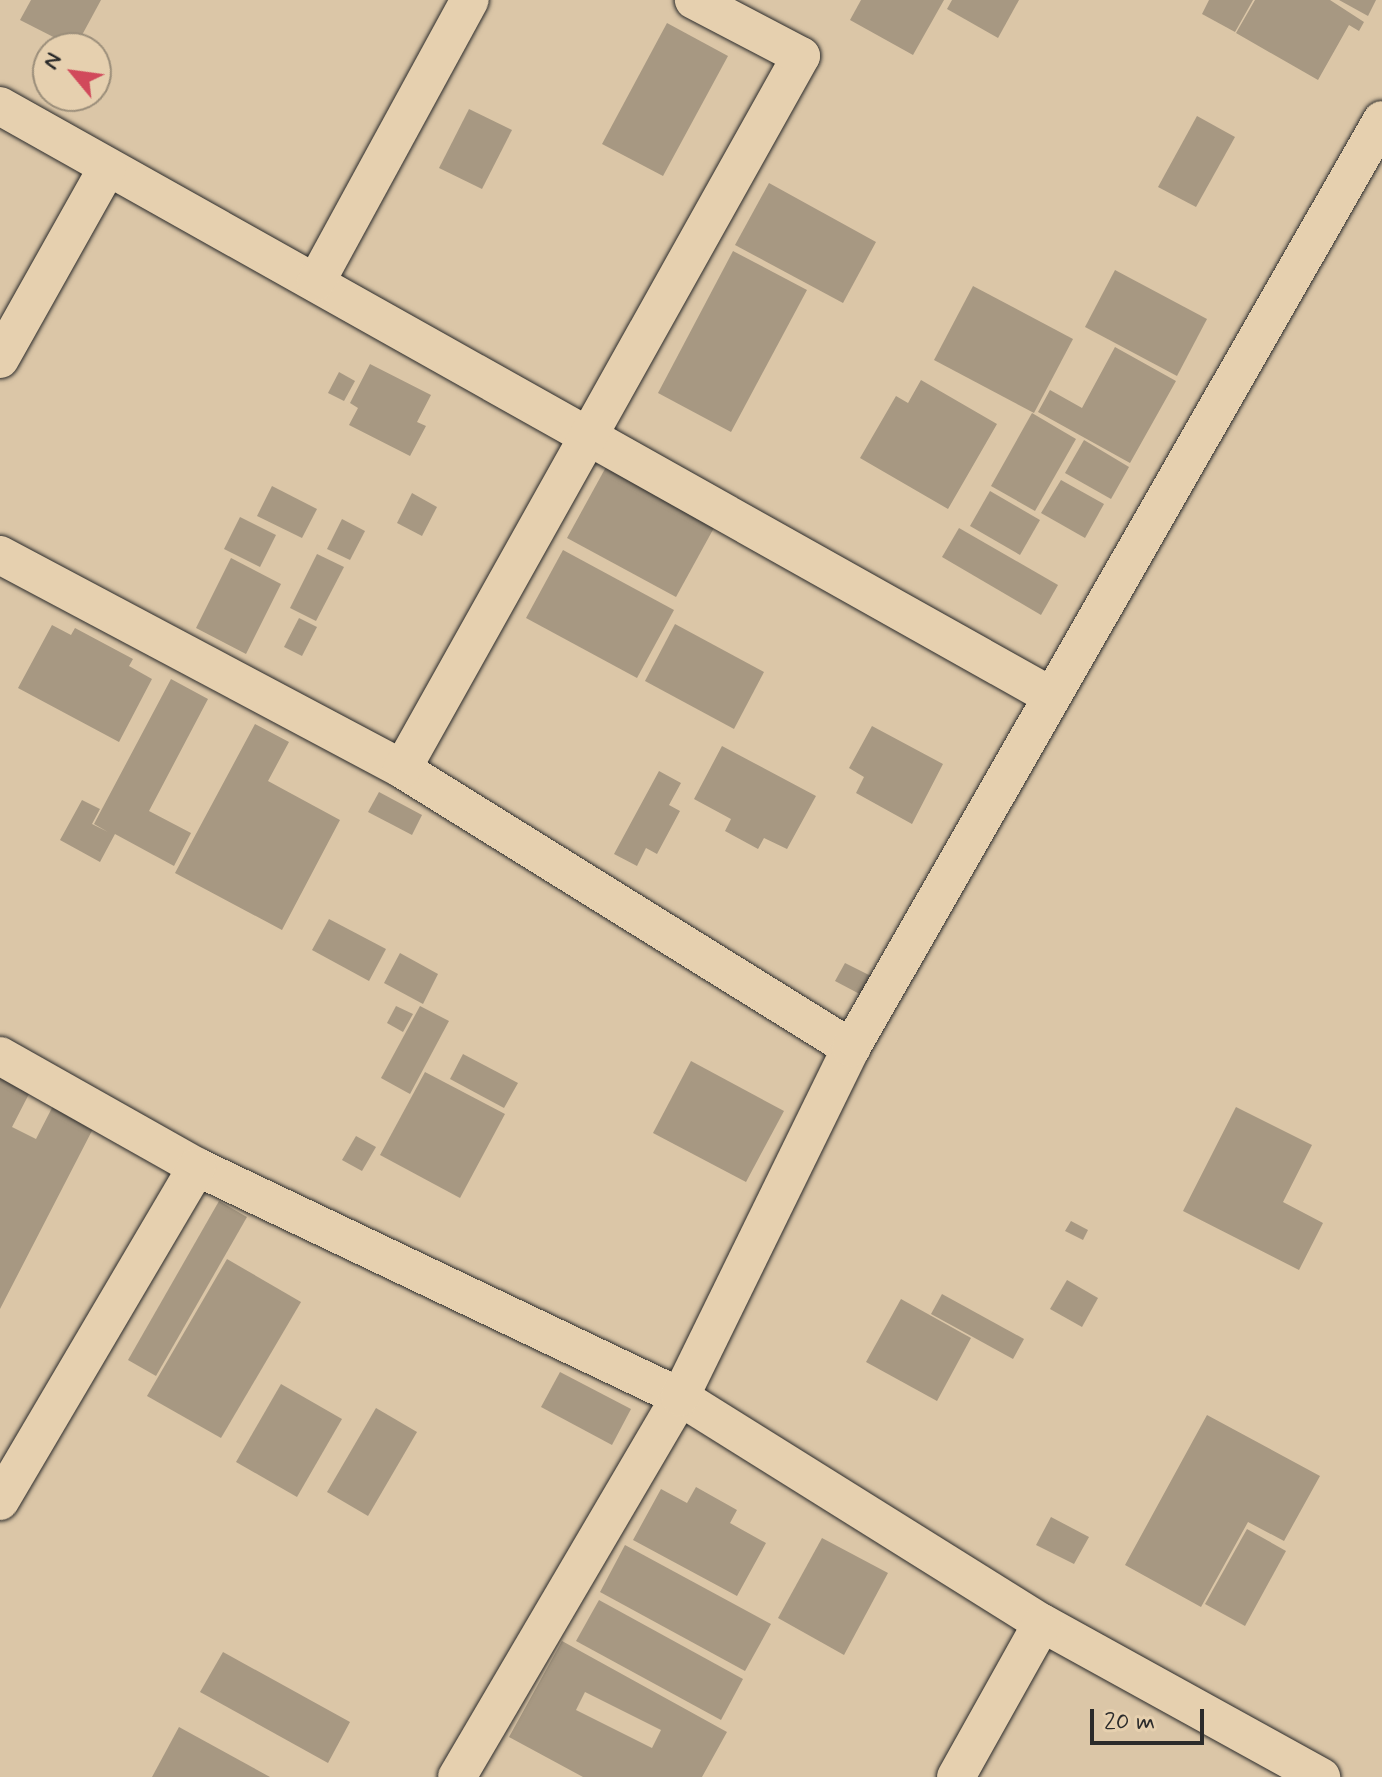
<!DOCTYPE html>
<style>
body{margin:0}
#map{position:relative;width:1382px;height:1777px;overflow:hidden;background:#dbc6a7;font-family:Mynerve,sans-serif}
div>[style]{position:absolute}
[style*='--x']{left:calc(var(--x)*1px);top:calc(var(--y)*1px);width:calc(var(--w)*1px);rotate:calc(var(--a)*1deg)}
.building>*{inset:0;background:#a79882}
.roads{filter:drop-shadow(0 0 2px #2b2b2b) drop-shadow(0 0 2px #2b2b2b)}
.minor>*{height:38px;margin:-19px;padding:0 19px;transform-origin:19px;border-radius:19px;background:#e6d0af}
span{translate:-50% -50%;white-space:nowrap;text-align:center;line-height:1.15;-webkit-text-stroke:6px #e6d0af;paint-order:stroke}
.north{position:absolute;left:32px;top:32px;width:80px;height:80px;box-sizing:border-box;background:#e6d0af;border:2px solid #9b8e7a;border-radius:50%;rotate:299deg;font-size:22px;font-weight:700;line-height:32px;text-align:center;color:#2b2b2b}
.north::after{content:'';display:block;margin:auto;width:28px;height:36px;background:#d1495b;clip-path:polygon(50% 0,100% 100%,50% 72%,0 100%)}
.scale{position:absolute;left:1090px;top:1709px;width:114px;height:36px;box-sizing:border-box;border:4px solid #2b2b2b;border-top:0;padding-left:10px;font-size:24px;line-height:28px;white-space:nowrap;color:#2b2b2b;-webkit-text-stroke:6px #e6d0af;paint-order:stroke}
</style>
<div id="map">
<div class="building">
<div style="clip-path:polygon(31px 0,101px 0,75px 48px,20px 20px)"></div>
<div style="clip-path:polygon(861px 0,944px 0,913px 55px,850px 20px)"></div>
<div style="clip-path:polygon(952px 0,1019px 0,998px 38px,947px 9px)"></div>
<div style="clip-path:polygon(1209px 0,1253px 0,1235px 32px,1202px 14px)"></div>
<div style="clip-path:polygon(1255px 0,1330px 0,1364px 22px,1359px 31px,1349px 25px,1318px 80px,1236px 33px)"></div>
<div style="clip-path:polygon(1339px 0,1376px 0,1368px 16px)"></div>
<div style="clip-path:polygon(667px 23px,728px 56px,663px 176px,602px 144px)"></div>
<div style="clip-path:polygon(469px 109px,512px 130px,482px 189px,439px 168px)"></div>
<div style="clip-path:polygon(1197px 116px,1235px 137px,1196px 207px,1158px 187px)"></div>
<div style="clip-path:polygon(769px 183px,876px 242px,843px 303px,735px 245px)"></div>
<div style="clip-path:polygon(733px 251px,807px 290px,731px 432px,658px 393px)"></div>
<div style="clip-path:polygon(1115px 270px,1207px 319px,1177px 376px,1085px 327px)"></div>
<div style="clip-path:polygon(973px 286px,1073px 339px,1034px 413px,934px 360px)"></div>
<div style="clip-path:polygon(1115px 347px,1176px 381px,1130px 463px,1038px 412px,1050px 390px,1082px 408px)"></div>
<div style="clip-path:polygon(370px 364px,431px 395px,417px 422px,426px 426px,410px 456px,349px 425px,358px 408px,350px 403px)"></div>
<div style="clip-path:polygon(339px 372px,355px 381px,344px 401px,328px 393px)"></div>
<div style="clip-path:polygon(921px 380px,997px 424px,948px 509px,860px 458px,896px 396px,908px 403px)"></div>
<div style="clip-path:polygon(1032px 413px,1076px 439px,1035px 511px,991px 486px)"></div>
<div style="clip-path:polygon(1084px 440px,1129px 467px,1111px 499px,1065px 473px)"></div>
<div style="clip-path:polygon(606px 467px,715px 526px,676px 597px,567px 538px)"></div>
<div style="clip-path:polygon(1061px 480px,1104px 504px,1085px 538px,1041px 513px)"></div>
<div style="clip-path:polygon(272px 486px,317px 509px,302px 538px,257px 516px)"></div>
<div style="clip-path:polygon(990px 491px,1040px 520px,1020px 555px,970px 526px)"></div>
<div style="clip-path:polygon(412px 493px,437px 507px,422px 536px,397px 523px)"></div>
<div style="clip-path:polygon(240px 517px,276px 535px,260px 567px,224px 549px)"></div>
<div style="clip-path:polygon(342px 519px,365px 531px,350px 560px,327px 549px)"></div>
<div style="clip-path:polygon(959px 528px,1058px 585px,1041px 615px,942px 557px)"></div>
<div style="clip-path:polygon(563px 550px,674px 610px,637px 678px,526px 618px)"></div>
<div style="clip-path:polygon(317px 554px,344px 567px,316px 621px,290px 608px)"></div>
<div style="clip-path:polygon(231px 558px,281px 584px,246px 654px,196px 628px)"></div>
<div style="clip-path:polygon(299px 618px,317px 627px,302px 656px,284px 647px)"></div>
<div style="clip-path:polygon(675px 624px,764px 672px,734px 729px,645px 681px)"></div>
<div style="clip-path:polygon(52px 625px,71px 635px,75px 628px,133px 659px,129px 666px,152px 679px,119px 742px,18px 688px)"></div>
<div style="clip-path:polygon(171px 679px,208px 699px,149px 811px,191px 833px,174px 866px,115px 834px,100px 862px,60px 840px,82px 800px,100px 809px,92px 824px,108px 832px,94px 824px)"></div>
<div style="clip-path:polygon(255px 724px,289px 742px,268px 781px,340px 820px,282px 930px,175px 873px)"></div>
<div style="clip-path:polygon(872px 726px,943px 764px,912px 824px,856px 793px,864px 777px,849px 768px)"></div>
<div style="clip-path:polygon(722px 746px,816px 796px,787px 849px,764px 838px,758px 849px,725px 831px,731px 819px,694px 799px)"></div>
<div style="clip-path:polygon(659px 771px,681px 783px,669px 805px,680px 811px,657px 854px,646px 848px,637px 866px,614px 854px)"></div>
<div style="clip-path:polygon(379px 792px,422px 815px,412px 835px,368px 812px)"></div>
<div style="clip-path:polygon(329px 919px,386px 949px,369px 981px,312px 950px)"></div>
<div style="clip-path:polygon(400px 953px,438px 974px,423px 1004px,384px 983px)"></div>
<div style="clip-path:polygon(845px 963px,881px 981px,871px 1000px,835px 981px)"></div>
<div style="clip-path:polygon(396px 1006px,413px 1014px,403px 1032px,387px 1023px)"></div>
<div style="clip-path:polygon(420px 1006px,449px 1021px,410px 1094px,381px 1078px)"></div>
<div style="clip-path:polygon(463px 1054px,518px 1083px,504px 1108px,450px 1079px)"></div>
<div style="clip-path:polygon(691px 1061px,784px 1111px,746px 1182px,653px 1133px)"></div>
<div style="clip-path:polygon(425px 1072px,505px 1114px,460px 1198px,380px 1155px)"></div>
<div style="clip-path:polygon(0 1074px,31px 1090px,12px 1127px,36px 1139px,55px 1102px,96px 1123px,0 1309px)"></div>
<div style="clip-path:polygon(1236px 1107px,1312px 1145px,1283px 1202px,1323px 1223px,1299px 1270px,1183px 1211px)"></div>
<div style="clip-path:polygon(356px 1136px,376px 1147px,362px 1171px,342px 1160px)"></div>
<div style="clip-path:polygon(219px 1201px,247px 1217px,156px 1376px,128px 1360px)"></div>
<div style="clip-path:polygon(1071px 1221px,1088px 1230px,1083px 1240px,1065px 1231px)"></div>
<div style="clip-path:polygon(227px 1259px,301px 1302px,221px 1438px,147px 1396px)"></div>
<div style="clip-path:polygon(1067px 1280px,1098px 1298px,1082px 1327px,1050px 1309px)"></div>
<div style="clip-path:polygon(942px 1294px,1024px 1339px,1013px 1359px,931px 1314px)"></div>
<div style="clip-path:polygon(901px 1299px,971px 1338px,937px 1401px,866px 1362px)"></div>
<div style="clip-path:polygon(560px 1372px,631px 1409px,612px 1445px,541px 1407px)"></div>
<div style="clip-path:polygon(281px 1384px,342px 1419px,297px 1497px,236px 1462px)"></div>
<div style="clip-path:polygon(376px 1408px,417px 1432px,368px 1516px,327px 1492px)"></div>
<div style="clip-path:polygon(1207px 1415px,1320px 1476px,1284px 1541px,1248px 1522px,1201px 1607px,1125px 1565px)"></div>
<div style="clip-path:polygon(696px 1487px,737px 1510px,730px 1523px,766px 1543px,737px 1596px,633px 1540px,661px 1489px,687px 1503px)"></div>
<div style="clip-path:polygon(1051px 1517px,1089px 1537px,1074px 1564px,1036px 1545px)"></div>
<div style="clip-path:polygon(1247px 1529px,1286px 1551px,1245px 1626px,1205px 1604px)"></div>
<div style="clip-path:polygon(822px 1538px,888px 1573px,844px 1655px,778px 1618px)"></div>
<div style="clip-path:polygon(625px 1545px,771px 1624px,745px 1671px,600px 1592px)"></div>
<div style="clip-path:polygon(599px 1600px,743px 1679px,721px 1720px,576px 1641px)"></div>
<div style="clip-path:polygon(evenodd,562px 1641px,727px 1732px,702px 1777px,583px 1777px,509px 1737px,562px 1641px,585px 1692px,661px 1730px,652px 1748px,576px 1710px,585px 1692px)"></div>
<div style="clip-path:polygon(223px 1652px,350px 1722px,328px 1763px,200px 1692px)"></div>
<div style="clip-path:polygon(179px 1727px,270px 1777px,152px 1777px)"></div>
</div>
<div class="roads">
<div class="minor">
<div style="--x:0;--y:106;--w:1203;--a:29.31"></div>
<div style="--x:316;--y:282;--w:321;--a:-61.4"></div>
<div style="--x:0;--y:359;--w:219;--a:-60.7"></div>
<div style="--x:0;--y:555;--w:455;--a:28"></div>
<div style="--x:402;--y:769;--w:529;--a:31.86"></div>
<div style="--x:402;--y:769;--w:817;--a:-60.77"></div>
<div style="--x:801;--y:56;--w:121;--a:-152.4"></div>
<div style="--x:0;--y:1056;--w:226;--a:29.4"></div>
<div style="--x:197;--y:1167;--w:535;--a:25.46"></div>
<div style="--x:680;--y:1397;--w:427;--a:32"></div>
<div style="--x:1042;--y:1623;--w:319;--a:28.9"></div>
<div style="--x:0;--y:1501;--w:388;--a:-59.5"></div>
<div style="--x:457;--y:1777;--w:441;--a:-59.6"></div>
<div style="--x:680;--y:1397;--w:389;--a:-63.9"></div>
<div style="--x:851;--y:1048;--w:1069;--a:-60.22"></div>
<div style="--x:956;--y:1777;--w:176;--a:-60.8"></div>
</div>
</div>
<div class="north">N</div>
<div class="scale">20 m</div>
</div>
